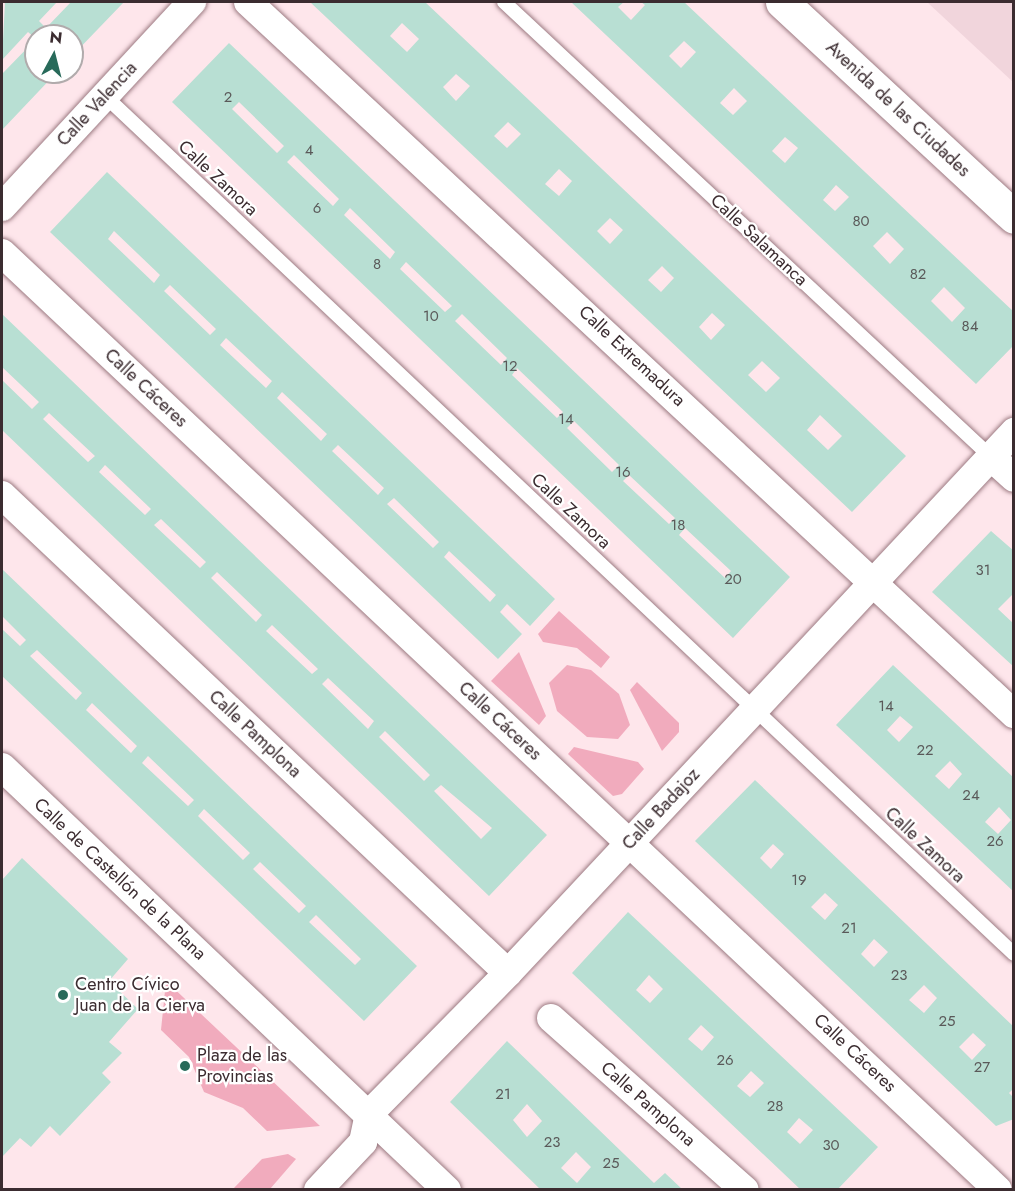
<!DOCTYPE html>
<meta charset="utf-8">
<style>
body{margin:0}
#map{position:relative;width:1015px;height:1191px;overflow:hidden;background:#fee6eb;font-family:Jost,sans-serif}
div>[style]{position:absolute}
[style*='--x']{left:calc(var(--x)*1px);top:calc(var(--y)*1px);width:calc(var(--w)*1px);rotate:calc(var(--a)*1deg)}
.built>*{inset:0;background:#f1d5dc}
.green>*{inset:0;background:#f1abbd}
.building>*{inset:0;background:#b8dfd3}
.roads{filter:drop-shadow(0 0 2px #9c7a82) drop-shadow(0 0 2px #9c7a82)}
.lane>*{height:14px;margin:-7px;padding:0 7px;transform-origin:7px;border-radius:7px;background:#fff}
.street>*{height:28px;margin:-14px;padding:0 14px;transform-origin:14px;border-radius:14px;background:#fff}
.secondary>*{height:33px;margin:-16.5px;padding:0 16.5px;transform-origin:16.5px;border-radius:16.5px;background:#fff}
.dots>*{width:16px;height:16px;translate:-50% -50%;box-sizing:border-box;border:3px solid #fff;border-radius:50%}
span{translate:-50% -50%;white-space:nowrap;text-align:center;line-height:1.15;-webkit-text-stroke:4.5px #fff;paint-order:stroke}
.number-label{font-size:15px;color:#5a5959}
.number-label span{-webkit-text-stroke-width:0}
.street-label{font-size:18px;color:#3b2c30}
.poi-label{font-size:18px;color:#3b2c30}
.left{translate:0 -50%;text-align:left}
.frame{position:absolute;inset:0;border:3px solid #3b2c30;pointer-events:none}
.north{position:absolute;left:24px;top:24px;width:60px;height:60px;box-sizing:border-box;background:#fff;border:2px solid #b1abac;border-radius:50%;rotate:7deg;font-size:16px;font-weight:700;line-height:24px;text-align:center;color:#3b2c30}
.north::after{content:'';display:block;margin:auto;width:21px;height:27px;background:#286a5a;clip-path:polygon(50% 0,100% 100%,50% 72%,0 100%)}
</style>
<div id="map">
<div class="built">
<div style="clip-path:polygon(927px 2px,1013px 2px,1013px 82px)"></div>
</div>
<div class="green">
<div style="clip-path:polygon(559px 611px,610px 657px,601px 668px,577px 648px,543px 642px,538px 634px)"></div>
<div style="clip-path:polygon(519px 652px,546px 716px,539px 725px,491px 681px)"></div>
<div style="clip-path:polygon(567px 665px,591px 670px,619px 694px,630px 725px,618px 739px,587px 737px,557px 711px,549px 683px)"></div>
<div style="clip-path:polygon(637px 682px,679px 723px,679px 732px,662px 751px,630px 690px)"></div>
<div style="clip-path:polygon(574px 747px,638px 762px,644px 769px,622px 794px,613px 796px,568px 754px)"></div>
<div style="clip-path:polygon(166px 981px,320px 1126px,267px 1131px,243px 1108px,204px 1092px,189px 1057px,161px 1030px)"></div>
<div style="clip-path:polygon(288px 1154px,296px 1159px,270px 1189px,233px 1189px,262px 1159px)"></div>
</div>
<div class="building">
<div style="clip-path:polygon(5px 2px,57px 2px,39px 21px,46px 28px,71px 2px,124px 2px,72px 56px,72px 36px,36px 36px,36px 72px,57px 72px,2px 130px,2px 74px,36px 39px,28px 32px,2px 60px)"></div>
<div style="clip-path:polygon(evenodd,310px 2px,425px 2px,906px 456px,852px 512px,310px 2px,402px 23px,419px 39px,407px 52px,390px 36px,402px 23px,310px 2px,456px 74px,470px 86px,456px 101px,443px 87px,456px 74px,310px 2px,508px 122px,521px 134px,507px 148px,494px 136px,508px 122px,310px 2px,559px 169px,572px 181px,559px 196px,545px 184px,559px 169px,310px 2px,610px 218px,623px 230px,610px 244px,597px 231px,610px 218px,310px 2px,662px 266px,674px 278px,661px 292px,648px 280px,662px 266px,310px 2px,712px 313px,725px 325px,711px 340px,699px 327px,712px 313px,310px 2px,762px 361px,780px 378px,766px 392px,748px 375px,762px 361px,310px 2px,820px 415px,842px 436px,828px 450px,807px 430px,820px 415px)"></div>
<div style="clip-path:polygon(evenodd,571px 2px,624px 2px,618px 7px,631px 20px,645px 5px,641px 2px,684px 2px,1014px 312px,1014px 345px,976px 384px,571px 2px,684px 41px,696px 52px,681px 68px,669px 56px,684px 41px,571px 2px,734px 88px,747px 101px,733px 115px,720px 103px,734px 88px,571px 2px,785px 137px,798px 148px,785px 163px,772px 151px,785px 137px,571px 2px,836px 185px,849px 197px,835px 211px,823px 200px,836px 185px,571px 2px,887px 232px,904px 249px,890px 264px,873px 246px,887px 232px,571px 2px,944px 287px,965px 308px,952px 322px,931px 301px,944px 287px)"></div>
<div style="clip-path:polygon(evenodd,229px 43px,790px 577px,733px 638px,172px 102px,229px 43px,239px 102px,284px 146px,277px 153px,232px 109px,239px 102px,229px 43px,294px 155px,339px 199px,333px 206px,287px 162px,294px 155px,229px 43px,350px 208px,395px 252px,390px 259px,344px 215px,350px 208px,229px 43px,406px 262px,452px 306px,445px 312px,400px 269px,406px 262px,229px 43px,462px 314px,507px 358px,501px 365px,455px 321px,462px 314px,229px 43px,517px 368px,563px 412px,557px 418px,512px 375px,517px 368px,229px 43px,574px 421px,619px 465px,612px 472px,567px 428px,574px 421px,229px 43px,629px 475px,675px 518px,669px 524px,623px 481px,629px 475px,229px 43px,685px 528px,731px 571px,725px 578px,679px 535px,685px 528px)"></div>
<div style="clip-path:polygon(evenodd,107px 172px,555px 599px,530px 626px,507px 604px,500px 612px,522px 634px,498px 659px,50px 232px,107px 172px,114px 231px,160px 275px,154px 283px,108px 239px,114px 231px,107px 172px,170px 285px,216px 329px,210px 335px,164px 291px,170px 285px,107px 172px,226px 338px,272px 381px,266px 388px,220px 345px,226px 338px,107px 172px,282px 392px,327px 434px,321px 441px,277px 398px,282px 392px,107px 172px,338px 445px,384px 488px,378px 495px,332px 451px,338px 445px,107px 172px,394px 498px,439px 542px,433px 548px,387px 504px,394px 498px,107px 172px,449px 551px,496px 595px,490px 602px,444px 557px,449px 551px)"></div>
<div style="clip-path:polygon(evenodd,2px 314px,547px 835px,489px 896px,2px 430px,2px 380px,32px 409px,39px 402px,2px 367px,2px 314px,49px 413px,95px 456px,88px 462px,43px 419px,49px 413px,2px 314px,105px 465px,151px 509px,145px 515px,99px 472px,105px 465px,2px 314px,161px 519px,206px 562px,200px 568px,154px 525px,161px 519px,2px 314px,217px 572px,262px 615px,256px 622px,211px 578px,217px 572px,2px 314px,272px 625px,318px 669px,312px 674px,266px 631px,272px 625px,2px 314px,328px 678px,374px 721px,368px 729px,322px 684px,328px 678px,2px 314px,385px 731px,430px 775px,424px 781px,379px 737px,385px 731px,2px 314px,441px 785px,492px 828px,481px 839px,434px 791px,441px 785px)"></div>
<div style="clip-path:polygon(991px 531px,1014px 551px,1014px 593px,998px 609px,1014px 624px,1014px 667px,932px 592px)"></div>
<div style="clip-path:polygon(evenodd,2px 569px,417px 966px,364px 1021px,2px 676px,2px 629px,20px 646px,26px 640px,2px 616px,2px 569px,37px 650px,82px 693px,76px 700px,30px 656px,37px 650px,2px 569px,92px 703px,137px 746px,131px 753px,86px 710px,92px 703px,2px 569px,148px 756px,194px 800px,188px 806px,142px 763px,148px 756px,2px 569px,204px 809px,250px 853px,243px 860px,198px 816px,204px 809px,2px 569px,260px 862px,306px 906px,299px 913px,253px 869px,260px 862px,2px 569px,316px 915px,361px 959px,355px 965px,309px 922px,316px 915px)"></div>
<div style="clip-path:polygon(evenodd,893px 665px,1014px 778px,1014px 892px,836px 725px,893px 665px,900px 716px,913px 727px,899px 742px,887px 730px,900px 716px,893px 665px,950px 761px,962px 774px,949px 789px,935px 776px,950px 761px,893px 665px,999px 807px,1011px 820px,998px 834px,985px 822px,999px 807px)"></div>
<div style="clip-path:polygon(evenodd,755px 780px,1014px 1027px,1014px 1088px,1009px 1093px,1014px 1098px,1014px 1119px,996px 1126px,695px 841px,755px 780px,773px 844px,784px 854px,771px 869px,760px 858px,773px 844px,755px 780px,825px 893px,838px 905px,825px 920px,811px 907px,825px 893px,755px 780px,874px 939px,888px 952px,874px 967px,861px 954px,874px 939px,755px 780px,924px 985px,937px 998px,924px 1013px,909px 1000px,924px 985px,755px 780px,973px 1033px,986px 1045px,972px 1060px,959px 1047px,973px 1033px)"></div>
<div style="clip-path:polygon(22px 858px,128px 959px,109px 981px,138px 1009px,109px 1042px,122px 1053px,102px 1073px,111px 1082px,60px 1136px,50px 1126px,31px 1147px,20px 1138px,2px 1157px,2px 880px)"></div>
<div style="clip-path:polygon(evenodd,628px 912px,878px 1147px,837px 1190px,801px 1190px,572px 973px,628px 912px,649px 975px,663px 989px,650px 1003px,636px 990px,649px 975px,628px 912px,701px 1025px,714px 1037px,702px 1051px,688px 1039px,701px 1025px,628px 912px,751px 1071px,764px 1083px,750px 1097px,737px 1086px,751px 1071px,628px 912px,799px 1118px,813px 1130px,800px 1144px,787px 1132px,799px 1118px)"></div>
<div style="clip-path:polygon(evenodd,507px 1041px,654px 1183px,665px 1173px,683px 1190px,541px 1190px,450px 1102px,507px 1041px,527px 1104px,542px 1121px,527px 1137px,513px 1120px,527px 1104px,507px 1041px,576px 1152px,591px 1167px,577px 1183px,561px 1168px,576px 1152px)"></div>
</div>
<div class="roads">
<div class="lane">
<div style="--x:504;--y:2;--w:666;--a:43.05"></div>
<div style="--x:104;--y:95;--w:1251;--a:43.35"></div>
</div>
<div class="street">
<div style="--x:248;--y:2;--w:1046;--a:42.91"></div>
<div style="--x:2;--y:207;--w:280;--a:-47.2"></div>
<div style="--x:2;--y:253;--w:1367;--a:43.25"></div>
<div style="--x:991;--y:457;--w:31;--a:42"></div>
<div style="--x:2;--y:495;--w:696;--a:43.37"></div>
<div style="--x:2;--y:767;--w:614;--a:43.55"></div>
<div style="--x:551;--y:1018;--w:259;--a:41.6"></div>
<div style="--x:318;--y:1190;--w:66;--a:-46.8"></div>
<div style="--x:363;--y:1142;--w:29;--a:-78"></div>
<div style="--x:369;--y:1114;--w:198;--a:-45.4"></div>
<div style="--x:508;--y:973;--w:741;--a:-46.91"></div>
</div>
<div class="secondary">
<div style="--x:782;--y:2;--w:316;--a:42.8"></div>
</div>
</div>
<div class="dots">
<div style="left:63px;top:995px;background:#286a5a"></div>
<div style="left:185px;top:1066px;background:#286a5a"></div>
</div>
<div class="number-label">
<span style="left:228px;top:98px">2</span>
<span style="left:309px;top:151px">4</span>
<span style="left:317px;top:209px">6</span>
<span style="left:861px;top:222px">80</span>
<span style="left:377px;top:265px">8</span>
<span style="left:918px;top:275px">82</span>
<span style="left:431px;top:317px">10</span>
<span style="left:970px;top:327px">84</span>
<span style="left:510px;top:367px">12</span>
<span style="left:566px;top:420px">14</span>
<span style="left:623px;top:473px">16</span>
<span style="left:678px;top:526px">18</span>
<span style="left:983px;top:571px">31</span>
<span style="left:733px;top:580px">20</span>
<span style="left:886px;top:707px">14</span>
<span style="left:925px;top:751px">22</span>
<span style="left:971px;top:796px">24</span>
<span style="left:995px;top:842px">26</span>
<span style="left:799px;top:881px">19</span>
<span style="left:849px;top:929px">21</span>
<span style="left:899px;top:976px">23</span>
<span style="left:947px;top:1022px">25</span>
<span style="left:725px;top:1061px">26</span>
<span style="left:982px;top:1068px">27</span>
<span style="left:503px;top:1095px">21</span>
<span style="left:775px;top:1107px">28</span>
<span style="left:552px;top:1143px">23</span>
<span style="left:831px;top:1146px">30</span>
<span style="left:611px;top:1164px">25</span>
</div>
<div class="street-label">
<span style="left:97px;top:104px;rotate:-47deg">Calle Valencia</span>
<span style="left:898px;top:109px;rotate:43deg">Avenida de las Ciudades</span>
<span style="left:218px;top:178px;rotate:43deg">Calle Zamora</span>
<span style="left:759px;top:240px;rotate:43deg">Calle Salamanca</span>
<span style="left:632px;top:356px;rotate:43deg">Calle Extremadura</span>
<span style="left:146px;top:388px;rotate:43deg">Calle Cáceres</span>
<span style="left:571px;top:511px;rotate:43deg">Calle Zamora</span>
<span style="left:500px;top:721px;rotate:43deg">Calle Cáceres</span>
<span style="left:255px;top:734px;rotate:43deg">Calle Pamplona</span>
<span style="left:661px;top:809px;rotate:-47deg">Calle Badajoz</span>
<span style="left:925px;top:845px;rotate:43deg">Calle Zamora</span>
<span style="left:120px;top:879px;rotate:43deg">Calle de Castellón de la Plana</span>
<span style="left:855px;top:1053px;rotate:43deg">Calle Cáceres</span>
<span style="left:648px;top:1104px;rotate:41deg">Calle Pamplona</span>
</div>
<div class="poi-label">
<span class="left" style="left:75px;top:995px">Centro Cívico<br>Juan de la Cierva</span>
<span class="left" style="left:197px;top:1066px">Plaza de las<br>Provincias</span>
</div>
<div class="frame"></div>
<div class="north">N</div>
</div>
